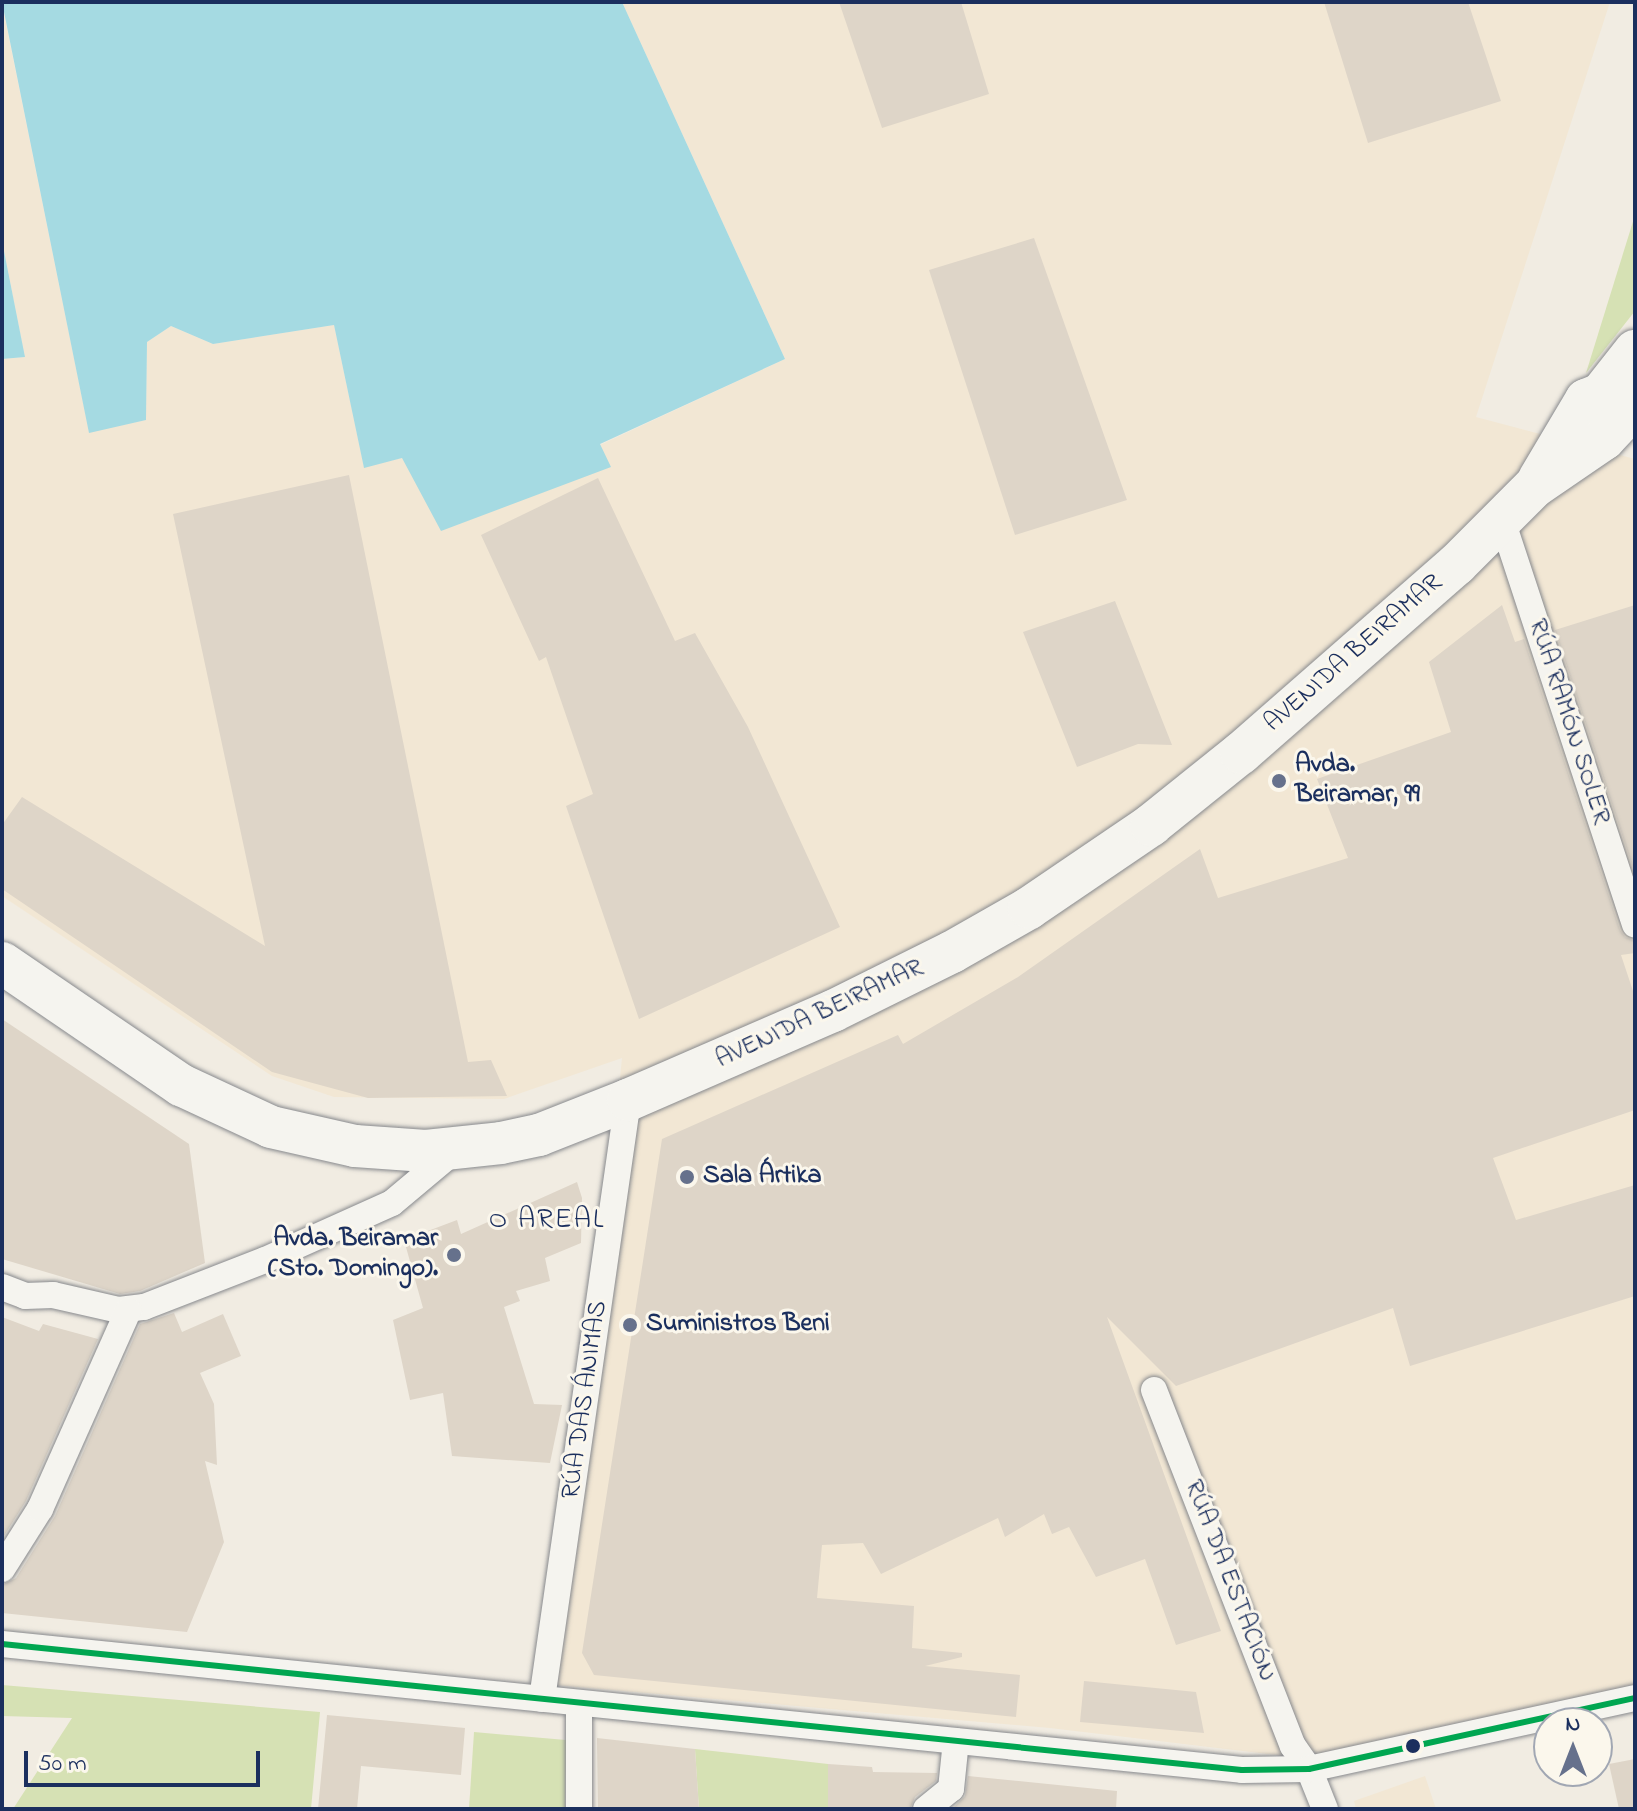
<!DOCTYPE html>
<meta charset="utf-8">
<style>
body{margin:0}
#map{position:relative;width:1637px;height:1811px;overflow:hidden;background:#f1ece2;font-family:"Indie Flower",sans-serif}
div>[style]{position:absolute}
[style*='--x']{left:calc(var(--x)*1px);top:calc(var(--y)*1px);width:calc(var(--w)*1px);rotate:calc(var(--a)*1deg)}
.built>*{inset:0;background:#f2e7d4}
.green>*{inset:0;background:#d6e1b4}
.water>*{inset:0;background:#a5dae2}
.building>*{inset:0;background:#ded5c8}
.roads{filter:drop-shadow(0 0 2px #87898d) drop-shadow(0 0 2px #87898d)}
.street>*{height:26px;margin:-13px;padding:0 13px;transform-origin:13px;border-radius:13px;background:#f5f4ef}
.primary>*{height:42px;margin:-21px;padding:0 21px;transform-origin:21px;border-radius:21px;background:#f5f4ef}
.bus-1>*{height:6px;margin:-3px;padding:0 3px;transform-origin:3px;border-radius:3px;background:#00a651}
.dots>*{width:22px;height:22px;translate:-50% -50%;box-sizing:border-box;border:4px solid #fbf7ec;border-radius:50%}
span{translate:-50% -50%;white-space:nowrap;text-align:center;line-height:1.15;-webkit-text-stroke:6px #fbf7ec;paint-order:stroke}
.street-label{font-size:26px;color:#1b2f5e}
.poi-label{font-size:26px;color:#1b2f5e;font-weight:700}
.left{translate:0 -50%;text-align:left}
.right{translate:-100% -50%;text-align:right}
.neighbourhood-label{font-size:28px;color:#1b2f5e;letter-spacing:2px}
.frame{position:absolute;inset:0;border:4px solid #1b2f5e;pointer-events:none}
.north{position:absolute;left:1533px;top:1707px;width:80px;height:80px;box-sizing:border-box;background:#fbf7ec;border:2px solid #a1a7b3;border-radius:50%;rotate:0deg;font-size:22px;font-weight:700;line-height:32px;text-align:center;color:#1b2f5e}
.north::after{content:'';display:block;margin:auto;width:28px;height:36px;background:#66718c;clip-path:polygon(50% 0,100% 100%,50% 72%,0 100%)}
.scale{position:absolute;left:24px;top:1751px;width:236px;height:36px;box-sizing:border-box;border:4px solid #1b2f5e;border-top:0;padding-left:10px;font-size:24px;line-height:28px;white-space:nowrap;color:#1b2f5e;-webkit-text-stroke:6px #fbf7ec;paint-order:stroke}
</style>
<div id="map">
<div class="built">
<div style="clip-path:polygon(622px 2px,1610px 2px,1476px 417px,1635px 459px,1635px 1685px,1302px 1758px,1050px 1728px,531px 1683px,614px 1137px,622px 1058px,504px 1099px,334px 1097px,272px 1076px,2px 896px,2px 359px,25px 357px,2px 241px,2px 4px,89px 432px,146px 420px,147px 342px,171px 326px,213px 344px,334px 325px,364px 467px,402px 458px,610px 467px,600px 445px,785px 359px)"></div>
<div style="clip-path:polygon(1425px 1776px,1436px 1809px,1356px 1809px,1354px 1801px)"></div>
</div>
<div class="green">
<div style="clip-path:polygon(1635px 215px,1635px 311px,1586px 373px)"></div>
<div style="clip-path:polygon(2px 1685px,320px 1712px,311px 1809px,13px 1809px,72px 1718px,2px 1716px)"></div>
<div style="clip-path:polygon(474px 1732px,566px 1740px,565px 1809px,469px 1809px)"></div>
<div style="clip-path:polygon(695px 1749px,828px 1764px,828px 1809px,699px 1809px)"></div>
</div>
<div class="water">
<div style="clip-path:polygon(2px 2px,622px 2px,785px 359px,600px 444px,611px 467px,441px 531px,402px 458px,364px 468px,334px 325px,213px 344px,171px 326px,147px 342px,146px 420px,89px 433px)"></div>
<div style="clip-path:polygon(2px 241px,25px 357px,2px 359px)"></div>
</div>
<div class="building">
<div style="clip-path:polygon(839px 2px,961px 2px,989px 94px,882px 128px)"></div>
<div style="clip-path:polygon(1324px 2px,1468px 2px,1501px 101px,1368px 143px)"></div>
<div style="clip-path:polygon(1034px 238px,1127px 500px,1015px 535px,929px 270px)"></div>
<div style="clip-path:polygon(349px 475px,468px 1062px,491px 1060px,507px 1096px,368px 1098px,272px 1072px,2px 889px,2px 825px,22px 797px,265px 946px,173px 514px)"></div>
<div style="clip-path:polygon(598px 478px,675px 641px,695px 633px,748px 727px,840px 927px,639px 1019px,566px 806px,593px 794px,546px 657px,539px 661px,481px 535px)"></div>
<div style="clip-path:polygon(1115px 601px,1172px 745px,1138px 744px,1077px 767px,1023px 632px)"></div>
<div style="clip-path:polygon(1502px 605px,1515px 642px,1524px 639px,1620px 930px,1625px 937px,1635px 941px,1635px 953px,1621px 955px,1635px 997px,1635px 1110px,1493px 1158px,1516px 1220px,1635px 1185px,1635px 1296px,1410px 1366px,1393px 1308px,1176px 1386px,1107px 1317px,1221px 1631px,1176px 1645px,1145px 1559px,1096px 1577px,1069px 1527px,1052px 1534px,1044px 1514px,1005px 1537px,998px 1518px,881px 1574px,863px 1543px,822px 1545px,817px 1598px,914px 1606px,912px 1648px,962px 1653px,962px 1657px,925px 1666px,1020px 1675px,1016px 1717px,594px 1675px,582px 1653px,662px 1139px,898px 1035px,903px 1044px,1018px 977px,1200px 849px,1218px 898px,1348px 858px,1317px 779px,1451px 732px,1429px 662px)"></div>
<div style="clip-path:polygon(1635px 605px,1635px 874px,1555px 630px)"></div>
<div style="clip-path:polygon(2px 1019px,189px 1144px,205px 1263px,140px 1291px,120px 1294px,2px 1259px)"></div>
<div style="clip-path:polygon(577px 1182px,582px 1198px,581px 1243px,545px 1258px,550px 1281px,516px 1291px,520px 1301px,504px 1307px,534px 1404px,562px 1405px,550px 1463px,452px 1456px,443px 1393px,410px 1400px,393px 1320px,423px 1308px,404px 1240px,457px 1220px,461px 1234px)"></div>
<div style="clip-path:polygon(174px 1313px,182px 1332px,223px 1314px,241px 1356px,200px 1373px,214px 1404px,217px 1465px,205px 1461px,224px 1542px,187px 1632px,2px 1613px,2px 1585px,16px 1578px,55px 1516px,140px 1324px)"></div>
<div style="clip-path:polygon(2px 1317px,39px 1331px,43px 1324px,98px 1339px,26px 1501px,2px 1539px)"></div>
<div style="clip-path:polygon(1084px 1681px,1196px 1692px,1204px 1733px,1080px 1722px)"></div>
<div style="clip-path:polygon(327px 1715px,465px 1728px,461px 1775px,361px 1766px,357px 1809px,318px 1809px)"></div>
<div style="clip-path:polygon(597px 1738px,695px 1749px,699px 1809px,598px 1809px)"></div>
<div style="clip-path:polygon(1635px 1759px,1635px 1809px,1619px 1809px,1609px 1764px)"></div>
<div style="clip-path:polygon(828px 1764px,872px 1767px,873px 1772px,937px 1773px,936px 1781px,915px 1797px,910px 1809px,828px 1809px)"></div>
<div style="clip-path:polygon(968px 1776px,1117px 1791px,1116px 1809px,952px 1809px,965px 1796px)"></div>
</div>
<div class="roads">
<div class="street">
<div style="--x:1502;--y:520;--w:426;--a:71.8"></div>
<div style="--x:2;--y:1287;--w:25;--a:21"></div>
<div style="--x:25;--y:1296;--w:28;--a:-2"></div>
<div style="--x:53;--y:1295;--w:68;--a:12.8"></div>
<div style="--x:119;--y:1310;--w:25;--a:-7"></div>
<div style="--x:144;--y:1307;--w:130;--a:-21.2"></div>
<div style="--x:265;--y:1260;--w:139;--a:-24.2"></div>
<div style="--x:392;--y:1203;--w:81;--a:-40"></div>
<div style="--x:1154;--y:1390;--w:382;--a:68.7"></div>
<div style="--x:1293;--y:1746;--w:28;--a:55"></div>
<div style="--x:1309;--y:1769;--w:43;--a:68.2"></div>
<div style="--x:2;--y:1569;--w:71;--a:-57.7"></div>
<div style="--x:40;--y:1509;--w:217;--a:-66"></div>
<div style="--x:2;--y:1644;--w:1246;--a:5.8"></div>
<div style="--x:1242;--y:1770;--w:67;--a:-0.9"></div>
<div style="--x:1309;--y:1769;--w:334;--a:-12.3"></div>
<div style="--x:542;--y:1699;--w:605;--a:-81.83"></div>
<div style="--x:579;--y:1703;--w:106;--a:90"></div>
<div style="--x:926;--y:1809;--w:32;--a:-39"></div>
<div style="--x:951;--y:1789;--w:48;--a:-84.1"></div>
</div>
<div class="primary">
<div style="--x:1539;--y:479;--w:92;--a:-59.3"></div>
<div style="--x:1586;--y:400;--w:16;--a:-22"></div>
<div style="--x:1601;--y:394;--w:55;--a:-51.7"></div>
<div style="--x:2;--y:963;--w:217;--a:34.3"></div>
<div style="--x:181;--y:1085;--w:99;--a:25"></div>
<div style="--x:271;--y:1127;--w:86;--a:12.7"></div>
<div style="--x:355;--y:1146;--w:71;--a:4"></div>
<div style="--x:426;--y:1151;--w:75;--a:-6.1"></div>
<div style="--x:501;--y:1143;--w:39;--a:-12"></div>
<div style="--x:539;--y:1135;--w:96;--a:-21.5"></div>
<div style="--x:628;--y:1100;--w:223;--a:-23.5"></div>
<div style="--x:833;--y:1011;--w:133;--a:-26.4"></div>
<div style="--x:952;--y:952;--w:89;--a:-29.7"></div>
<div style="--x:1029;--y:908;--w:148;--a:-34.2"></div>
<div style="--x:1151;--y:825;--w:115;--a:-38.7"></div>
<div style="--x:1241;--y:753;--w:286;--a:-41.2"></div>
<div style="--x:1456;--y:565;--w:110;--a:-45"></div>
<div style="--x:1534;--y:487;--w:85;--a:-34.4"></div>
<div style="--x:1604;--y:439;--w:45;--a:-46.8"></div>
</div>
</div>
<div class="bus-1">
<div style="--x:2;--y:1644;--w:1246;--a:5.8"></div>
<div style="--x:1242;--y:1770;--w:67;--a:-0.9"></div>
<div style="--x:1309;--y:1769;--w:334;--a:-12.3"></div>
</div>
<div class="dots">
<div style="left:1279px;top:781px;background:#66718c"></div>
<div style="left:687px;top:1177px;background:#66718c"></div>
<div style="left:454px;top:1255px;background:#66718c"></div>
<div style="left:630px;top:1325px;background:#66718c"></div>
<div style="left:1413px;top:1746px;background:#1b2f5e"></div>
</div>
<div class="street-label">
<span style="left:1354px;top:654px;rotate:-41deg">AVENIDA BEIRAMAR</span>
<span style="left:1568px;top:722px;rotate:72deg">RÚA RAMÓN SOLER</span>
<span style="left:820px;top:1015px;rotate:-25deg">AVENIDA BEIRAMAR</span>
<span style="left:586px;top:1400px;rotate:-82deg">RÚA DAS ÁNIMAS</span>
<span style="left:1229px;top:1581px;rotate:69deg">RÚA DA ESTACIÓN</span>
</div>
<div class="poi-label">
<span class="left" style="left:1295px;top:781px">Avda.<br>Beiramar, 99</span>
<span class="left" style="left:703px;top:1177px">Sala Ártika</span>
<span class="right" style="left:438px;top:1255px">Avda. Beiramar<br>(Sto. Domingo).</span>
<span class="left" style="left:646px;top:1325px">Suministros Beni</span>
</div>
<div class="neighbourhood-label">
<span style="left:547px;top:1221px">O AREAL</span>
</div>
<div class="frame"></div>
<div class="north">N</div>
<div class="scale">50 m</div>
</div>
